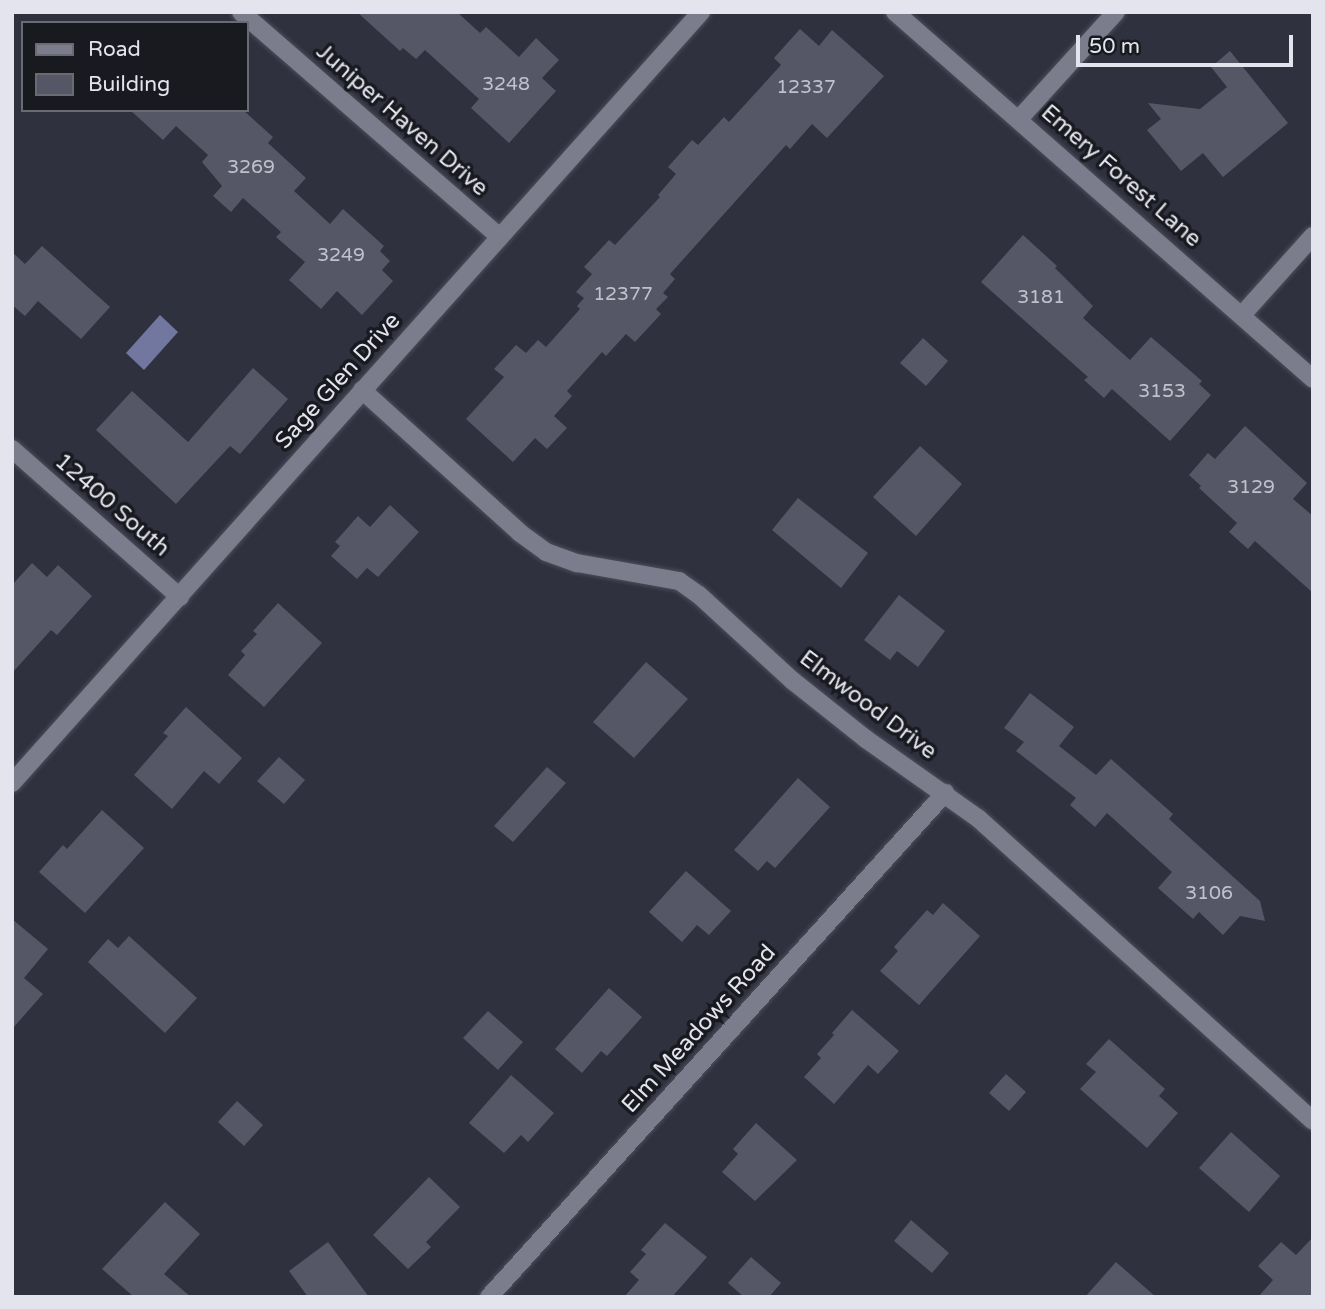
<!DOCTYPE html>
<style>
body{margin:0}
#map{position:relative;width:1325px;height:1309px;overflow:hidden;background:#2f313f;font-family:"Varela Round",sans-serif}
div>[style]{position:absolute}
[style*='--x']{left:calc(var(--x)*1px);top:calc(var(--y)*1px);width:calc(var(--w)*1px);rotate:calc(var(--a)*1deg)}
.water>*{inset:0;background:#7277a0}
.building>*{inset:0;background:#555767}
.roads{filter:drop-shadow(0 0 2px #4d4e59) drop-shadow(0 0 2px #4d4e59)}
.minor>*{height:18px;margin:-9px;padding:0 9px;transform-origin:9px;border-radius:9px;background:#7b7d8d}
span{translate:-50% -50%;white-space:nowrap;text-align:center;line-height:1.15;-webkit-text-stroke:7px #191a20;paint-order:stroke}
.number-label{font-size:19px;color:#c0c1cc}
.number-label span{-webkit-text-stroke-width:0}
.street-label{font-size:23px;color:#e3e4ed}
.frame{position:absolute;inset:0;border:14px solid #e3e4ed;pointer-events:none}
.legend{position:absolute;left:21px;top:21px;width:228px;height:91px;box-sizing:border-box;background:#191a20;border:2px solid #6a6b72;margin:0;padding:9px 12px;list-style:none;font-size:21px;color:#e3e4ed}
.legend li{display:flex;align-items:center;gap:14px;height:35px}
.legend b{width:35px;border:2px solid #6a6b72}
.scale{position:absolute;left:1076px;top:35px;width:217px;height:32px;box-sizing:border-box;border:4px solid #e3e4ed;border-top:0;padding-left:9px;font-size:21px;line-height:24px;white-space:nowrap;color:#e3e4ed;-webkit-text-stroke:5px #191a20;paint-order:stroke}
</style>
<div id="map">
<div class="water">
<div style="clip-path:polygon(160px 315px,178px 332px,144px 370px,126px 353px)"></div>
</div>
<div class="building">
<div style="clip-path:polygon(357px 12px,457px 12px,480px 33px,486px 27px,519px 57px,536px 38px,559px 60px,542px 78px,556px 91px,509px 143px,471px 108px,479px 99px,425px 50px,416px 59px,403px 48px,400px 51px)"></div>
<div style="clip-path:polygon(800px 29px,819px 46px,832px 30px,884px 76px,827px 138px,812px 124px,790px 149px,786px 145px,670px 274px,675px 279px,663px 293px,668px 297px,656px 309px,661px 314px,635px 342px,626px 334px,606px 356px,602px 352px,567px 391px,572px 396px,554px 416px,567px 428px,547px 449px,535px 438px,513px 462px,466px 419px,504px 377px,494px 369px,516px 345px,526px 353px,538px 340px,546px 347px,580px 309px,577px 306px,584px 298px,576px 292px,592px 274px,584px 267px,609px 240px,615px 245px,660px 197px,658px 195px,676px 174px,668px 167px,692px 140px,698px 145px,724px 117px,729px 122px,781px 65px,774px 58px)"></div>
<div style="clip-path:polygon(1230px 51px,1288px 123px,1223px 177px,1203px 153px,1181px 171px,1147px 130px,1161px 119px,1148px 103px,1200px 109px,1227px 87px,1211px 67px)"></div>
<div style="clip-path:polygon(130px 110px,243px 110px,273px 137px,268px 143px,306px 178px,294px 191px,330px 224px,343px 209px,384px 246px,380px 251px,390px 261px,382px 270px,393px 281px,362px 315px,337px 291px,321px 309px,289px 280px,305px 262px,276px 237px,281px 232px,243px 198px,231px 212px,213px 196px,222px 186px,202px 162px,208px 155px,176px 126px,163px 140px)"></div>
<div style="clip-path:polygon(1023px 235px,1057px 266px,1055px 268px,1093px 306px,1083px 318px,1130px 360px,1151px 337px,1202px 381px,1199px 384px,1211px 395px,1170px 441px,1112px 389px,1104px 398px,1084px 380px,1088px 377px,981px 282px)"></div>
<div style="clip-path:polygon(42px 246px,110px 307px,81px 339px,38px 301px,25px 316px,12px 305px,12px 252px,25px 264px)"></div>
<div style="clip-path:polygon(923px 338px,948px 361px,926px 386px,900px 363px)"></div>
<div style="clip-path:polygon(253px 368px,288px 399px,240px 454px,230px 446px,176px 504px,96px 430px,132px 391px,188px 442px)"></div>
<div style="clip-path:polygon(1245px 426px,1307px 483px,1293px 499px,1313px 516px,1313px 593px,1255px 541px,1248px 549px,1229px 532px,1237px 523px,1199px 488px,1201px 486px,1189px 475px,1208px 453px,1215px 459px)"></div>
<div style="clip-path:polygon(920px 446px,962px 484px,916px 536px,873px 497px)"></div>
<div style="clip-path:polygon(798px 498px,868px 553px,841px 588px,772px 530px)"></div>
<div style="clip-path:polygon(390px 505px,419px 532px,378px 577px,367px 568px,357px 579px,331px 556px,340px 546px,335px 542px,358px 516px,370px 527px)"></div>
<div style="clip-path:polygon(32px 563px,47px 577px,58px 565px,92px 596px,57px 635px,51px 630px,12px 673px,12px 585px)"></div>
<div style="clip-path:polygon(899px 595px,945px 631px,918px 667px,897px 651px,890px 660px,864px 640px)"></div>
<div style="clip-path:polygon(278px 603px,322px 643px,264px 707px,228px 675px,245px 655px,241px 651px,257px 634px,253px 631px)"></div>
<div style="clip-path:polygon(646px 662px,688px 699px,634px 758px,593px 722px)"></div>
<div style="clip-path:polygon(1030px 693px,1074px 727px,1059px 746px,1096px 775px,1111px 759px,1173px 814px,1169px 819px,1260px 901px,1265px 921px,1240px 916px,1223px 935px,1199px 912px,1193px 919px,1158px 888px,1172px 872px,1107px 813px,1095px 827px,1070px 805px,1076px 798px,1016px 751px,1024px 742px,1004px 728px)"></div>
<div style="clip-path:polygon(186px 707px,242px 758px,219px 784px,204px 771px,172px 809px,134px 775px,168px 736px,163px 733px)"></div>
<div style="clip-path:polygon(279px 757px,305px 780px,284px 804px,257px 781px)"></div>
<div style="clip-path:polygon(547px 767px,566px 783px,513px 842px,494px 826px)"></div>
<div style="clip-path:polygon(798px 778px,830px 807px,775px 868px,767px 861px,758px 871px,734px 850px)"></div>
<div style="clip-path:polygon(102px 810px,144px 848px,85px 913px,39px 872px,63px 845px,67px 849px)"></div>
<div style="clip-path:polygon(686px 871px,731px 911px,709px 935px,697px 925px,682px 942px,649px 912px)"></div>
<div style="clip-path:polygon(943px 903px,980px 936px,919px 1005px,880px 971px,898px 951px,894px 947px,927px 910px,933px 915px)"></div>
<div style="clip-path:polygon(12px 919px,48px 949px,24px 978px,43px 994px,12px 1029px)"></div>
<div style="clip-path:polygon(129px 936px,197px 998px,165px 1033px,88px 962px,108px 939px,118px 948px)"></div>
<div style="clip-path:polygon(609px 988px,642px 1017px,607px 1056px,601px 1051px,582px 1073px,555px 1049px)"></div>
<div style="clip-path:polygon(852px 1010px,899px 1051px,878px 1074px,868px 1065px,834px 1104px,804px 1077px,821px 1058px,817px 1054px,834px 1035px,832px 1033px)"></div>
<div style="clip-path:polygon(488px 1011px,523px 1042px,498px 1070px,463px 1038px)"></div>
<div style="clip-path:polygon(1109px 1039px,1165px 1089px,1159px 1096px,1178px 1113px,1147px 1148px,1080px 1089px,1096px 1072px,1086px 1064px)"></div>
<div style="clip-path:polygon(1006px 1074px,1026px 1092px,1009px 1111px,989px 1093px)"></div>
<div style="clip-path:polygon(511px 1075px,554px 1113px,528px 1142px,521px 1135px,504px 1153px,469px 1123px)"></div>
<div style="clip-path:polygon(237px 1101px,263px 1125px,244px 1146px,218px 1122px)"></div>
<div style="clip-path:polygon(756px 1123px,797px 1160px,755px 1201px,722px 1172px,738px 1154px,733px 1149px)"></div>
<div style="clip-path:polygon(1231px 1132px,1280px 1176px,1249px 1212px,1199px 1168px)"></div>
<div style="clip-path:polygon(429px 1177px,460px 1207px,426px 1242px,431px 1247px,408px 1269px,373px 1235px)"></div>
<div style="clip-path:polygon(165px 1202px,200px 1234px,164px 1274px,191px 1297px,134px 1297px,102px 1269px)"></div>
<div style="clip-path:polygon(911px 1220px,949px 1253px,932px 1273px,894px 1241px)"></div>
<div style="clip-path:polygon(665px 1223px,707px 1257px,672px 1297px,624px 1297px,639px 1280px,630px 1272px,646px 1254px,641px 1250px)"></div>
<div style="clip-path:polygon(1313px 1237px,1313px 1297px,1258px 1297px,1273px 1280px,1258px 1266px,1281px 1242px,1296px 1255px)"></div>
<div style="clip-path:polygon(328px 1242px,369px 1297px,308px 1297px,289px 1271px)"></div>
<div style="clip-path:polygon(751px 1257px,781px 1283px,769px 1297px,744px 1297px,728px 1283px)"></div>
<div style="clip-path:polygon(1116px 1262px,1156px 1297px,1085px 1297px)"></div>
</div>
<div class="roads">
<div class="minor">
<div style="--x:241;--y:12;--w:343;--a:41"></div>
<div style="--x:895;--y:12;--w:556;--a:41.28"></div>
<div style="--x:1019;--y:119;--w:144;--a:-47.8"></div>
<div style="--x:1242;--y:315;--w:106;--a:-48.1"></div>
<div style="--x:362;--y:390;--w:213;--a:42.1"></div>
<div style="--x:520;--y:533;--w:32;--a:36"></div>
<div style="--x:546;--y:552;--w:33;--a:20"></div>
<div style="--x:577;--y:563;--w:104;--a:10"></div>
<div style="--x:679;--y:581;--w:24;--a:35"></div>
<div style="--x:699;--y:595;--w:127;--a:42.5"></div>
<div style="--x:793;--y:681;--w:93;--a:38.5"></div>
<div style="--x:866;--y:739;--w:138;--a:35.3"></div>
<div style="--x:979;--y:819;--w:450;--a:42.1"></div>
<div style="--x:12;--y:449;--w:224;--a:41.4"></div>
<div style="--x:12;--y:783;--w:1034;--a:-48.21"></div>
<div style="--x:489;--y:1297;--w:680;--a:-47.86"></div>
</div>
</div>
<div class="number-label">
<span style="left:506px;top:85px">3248</span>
<span style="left:806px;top:88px">12337</span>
<span style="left:251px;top:168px">3269</span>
<span style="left:341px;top:256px">3249</span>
<span style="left:623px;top:295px">12377</span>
<span style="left:1041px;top:298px">3181</span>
<span style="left:1162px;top:392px">3153</span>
<span style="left:1251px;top:488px">3129</span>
<span style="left:1209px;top:894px">3106</span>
</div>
<div class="street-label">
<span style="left:402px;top:120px;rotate:41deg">Juniper Haven Drive</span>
<span style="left:1121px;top:176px;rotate:41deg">Emery Forest Lane</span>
<span style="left:338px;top:381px;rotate:-48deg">Sage Glen Drive</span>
<span style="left:112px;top:505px;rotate:41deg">12400 South</span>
<span style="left:868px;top:705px;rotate:37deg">Elmwood Drive</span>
<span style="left:699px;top:1029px;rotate:-48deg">Elm Meadows Road</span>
</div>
<div class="frame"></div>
<ul class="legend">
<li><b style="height:9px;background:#7b7d8d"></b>Road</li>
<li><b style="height:19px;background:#555767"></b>Building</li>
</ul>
<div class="scale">50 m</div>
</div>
